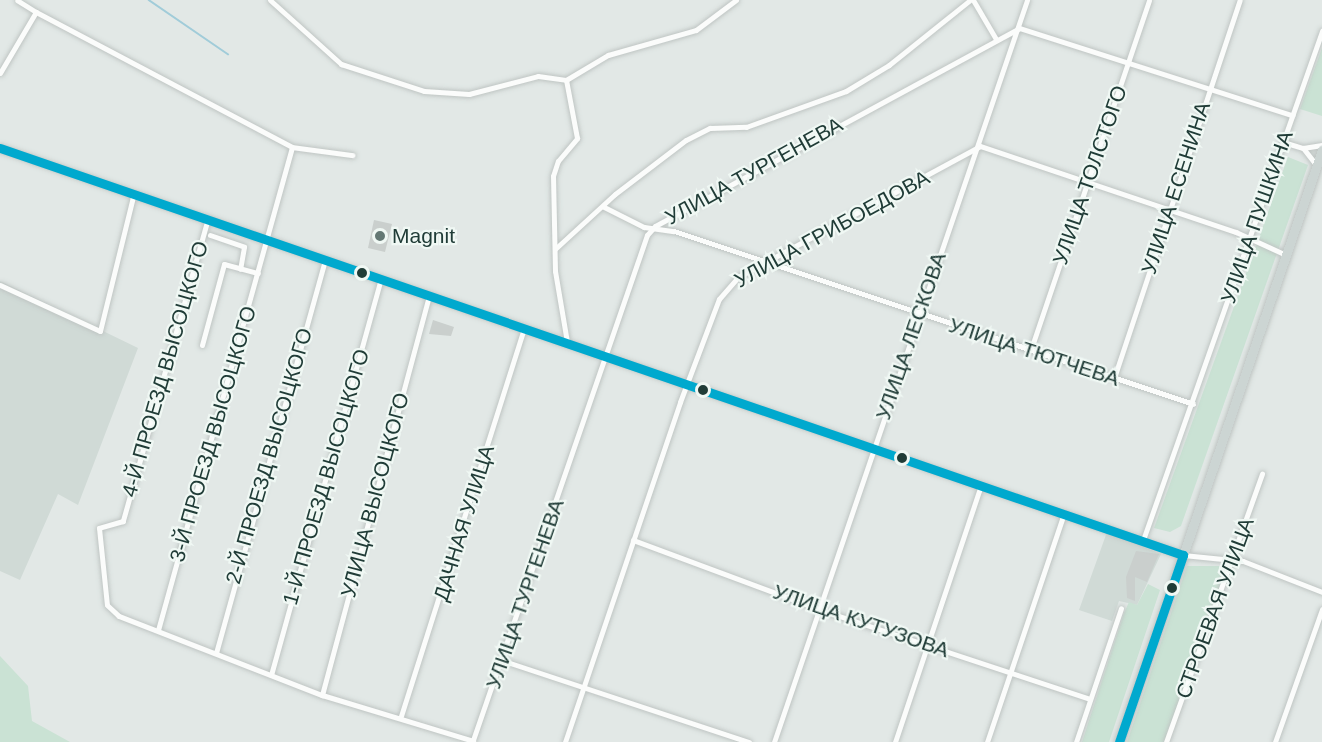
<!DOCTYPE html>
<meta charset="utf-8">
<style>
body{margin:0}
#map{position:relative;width:1322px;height:742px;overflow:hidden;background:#e2e8e6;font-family:Arial,sans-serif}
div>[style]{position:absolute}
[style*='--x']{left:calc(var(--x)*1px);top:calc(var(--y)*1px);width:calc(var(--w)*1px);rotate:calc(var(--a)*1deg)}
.built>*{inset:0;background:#d0dad6}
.green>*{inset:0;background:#cae2d4}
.stream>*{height:1.5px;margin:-0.75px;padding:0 0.75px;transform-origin:0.75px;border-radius:0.75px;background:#a1ccd9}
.building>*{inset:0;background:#cacfcd}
.roads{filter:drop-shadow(0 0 2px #bfc5c3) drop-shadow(0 0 2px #bfc5c3)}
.minor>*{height:5px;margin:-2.5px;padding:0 2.5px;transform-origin:2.5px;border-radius:2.5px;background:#fbfcfb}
.tertiary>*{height:7px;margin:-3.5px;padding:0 3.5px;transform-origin:3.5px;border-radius:3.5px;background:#fbfcfb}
.primary>*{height:9px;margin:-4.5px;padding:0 4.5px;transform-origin:4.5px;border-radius:4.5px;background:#ccd5d3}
.bus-1>*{height:9px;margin:-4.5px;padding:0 4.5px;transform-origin:4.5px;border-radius:4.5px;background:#00a9ce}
.dots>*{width:16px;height:16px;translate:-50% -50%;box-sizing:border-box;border:3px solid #f0f8f4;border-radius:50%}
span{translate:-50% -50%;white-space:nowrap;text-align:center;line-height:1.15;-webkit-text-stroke:4.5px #f0f8f4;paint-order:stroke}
.street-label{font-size:21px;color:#203c37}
.poi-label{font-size:21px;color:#203c37}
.left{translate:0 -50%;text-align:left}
</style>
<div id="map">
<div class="built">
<div style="clip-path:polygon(0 281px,138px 348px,78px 505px,58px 494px,20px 580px,0 571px)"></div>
<div style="clip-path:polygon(1107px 532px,1161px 554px,1137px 605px,1119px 601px,1112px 621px,1079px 610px)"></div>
</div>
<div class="green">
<div style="clip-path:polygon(1322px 48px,1322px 116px,1300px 109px)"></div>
<div style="clip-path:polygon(1288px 157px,1308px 165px,1181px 526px,1170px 532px,1154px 528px)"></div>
<div style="clip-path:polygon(1187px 566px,1229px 566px,1164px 742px,1127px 742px)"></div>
<div style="clip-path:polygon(1148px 584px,1160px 590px,1109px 742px,1082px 742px,1124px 613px,1129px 602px,1137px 605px)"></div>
<div style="clip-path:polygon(0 656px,28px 686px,32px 721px,70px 742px,0 742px)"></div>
</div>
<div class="stream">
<div style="--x:149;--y:0;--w:96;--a:34.4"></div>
</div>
<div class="building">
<div style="clip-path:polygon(374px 220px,392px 224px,385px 252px,368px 248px)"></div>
<div style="clip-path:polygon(433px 320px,454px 327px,451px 336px,429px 334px)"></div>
<div style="clip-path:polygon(1136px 551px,1159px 554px,1147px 582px,1135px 577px,1135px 601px,1127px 598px,1126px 577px)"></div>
</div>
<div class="roads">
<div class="minor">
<div style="--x:270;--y:0;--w:96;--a:42"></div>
<div style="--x:341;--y:64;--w:87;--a:18"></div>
<div style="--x:424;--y:91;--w:45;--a:3.8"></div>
<div style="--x:469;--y:94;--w:71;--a:-14.6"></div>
<div style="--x:538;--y:76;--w:28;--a:8"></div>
<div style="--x:973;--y:0;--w:45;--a:59.5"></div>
<div style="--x:36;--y:12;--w:289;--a:27.8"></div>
<div style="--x:292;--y:147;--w:61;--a:7.6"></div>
<div style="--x:0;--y:73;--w:71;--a:-59.5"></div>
<div style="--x:36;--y:12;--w:22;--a:-148"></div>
<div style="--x:1283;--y:142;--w:21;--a:17"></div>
<div style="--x:1303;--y:148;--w:19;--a:-9"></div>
<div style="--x:1303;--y:148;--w:23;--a:52"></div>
<div style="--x:604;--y:207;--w:45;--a:26.6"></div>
<div style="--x:644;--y:227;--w:30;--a:8"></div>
<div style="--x:674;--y:231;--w:547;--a:18.43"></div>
<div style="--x:208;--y:218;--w:315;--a:105.7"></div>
<div style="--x:123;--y:521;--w:25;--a:164"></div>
<div style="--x:99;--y:528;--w:77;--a:84.1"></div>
<div style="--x:107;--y:605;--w:16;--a:43"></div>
<div style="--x:119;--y:616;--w:218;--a:21.3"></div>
<div style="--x:322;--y:695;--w:158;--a:16.9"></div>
<div style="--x:210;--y:235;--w:36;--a:19"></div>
<div style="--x:244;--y:247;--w:22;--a:100"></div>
<div style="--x:555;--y:249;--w:81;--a:-42.5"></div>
<div style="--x:615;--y:194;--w:89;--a:-37.3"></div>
<div style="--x:686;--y:140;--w:27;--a:-27"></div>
<div style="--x:710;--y:128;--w:36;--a:-2"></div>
<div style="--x:746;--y:127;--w:106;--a:-19.8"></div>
<div style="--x:846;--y:91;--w:50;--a:-31.2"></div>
<div style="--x:889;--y:65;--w:104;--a:-38.7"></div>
<div style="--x:0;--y:285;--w:110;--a:24.7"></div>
<div style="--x:100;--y:331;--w:142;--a:-76.2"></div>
<div style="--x:567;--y:342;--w:72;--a:-99.6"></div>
<div style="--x:555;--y:271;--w:95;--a:-91.2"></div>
<div style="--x:553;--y:176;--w:16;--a:-72"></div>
<div style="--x:558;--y:161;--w:30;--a:-50"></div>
<div style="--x:577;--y:138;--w:59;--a:-100.7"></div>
<div style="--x:566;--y:80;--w:49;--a:-30.8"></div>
<div style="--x:608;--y:55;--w:91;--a:-15.9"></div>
<div style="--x:696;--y:30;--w:50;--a:-36.9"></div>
<div style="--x:202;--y:345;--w:84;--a:-74.8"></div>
<div style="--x:224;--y:264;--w:35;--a:15"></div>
<div style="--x:1031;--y:349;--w:368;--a:-71.3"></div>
<div style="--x:1114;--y:378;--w:398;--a:-71.6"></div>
<div style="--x:633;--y:540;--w:201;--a:20.4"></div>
<div style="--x:821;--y:610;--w:283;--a:18.3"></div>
<div style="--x:1143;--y:540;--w:540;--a:-70.62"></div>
<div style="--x:1183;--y:555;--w:60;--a:5.7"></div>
<div style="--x:1243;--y:561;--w:85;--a:21.4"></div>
<div style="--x:158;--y:630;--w:501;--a:-74.49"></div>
<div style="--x:216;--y:653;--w:409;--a:-74.5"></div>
<div style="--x:504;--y:661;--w:258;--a:18.3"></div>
<div style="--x:271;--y:675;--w:411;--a:-74.5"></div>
<div style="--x:322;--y:695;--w:414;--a:-75"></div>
<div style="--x:401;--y:716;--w:407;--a:-72.4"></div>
<div style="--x:473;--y:740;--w:534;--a:-70.99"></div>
<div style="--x:647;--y:235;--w:12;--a:-48"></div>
<div style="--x:655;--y:226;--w:414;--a:-28.5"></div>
<div style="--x:1019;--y:28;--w:287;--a:17.7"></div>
<div style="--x:565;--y:742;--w:359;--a:-71.3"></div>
<div style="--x:680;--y:402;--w:110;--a:-69.3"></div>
<div style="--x:719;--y:299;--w:29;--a:-49"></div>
<div style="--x:738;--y:277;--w:275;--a:-28.4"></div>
<div style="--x:980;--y:146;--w:270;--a:18.6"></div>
<div style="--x:1236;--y:232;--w:55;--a:24.7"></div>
<div style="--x:774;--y:742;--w:784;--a:-71.17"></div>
<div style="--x:895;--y:742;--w:271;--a:-71.5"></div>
<div style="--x:987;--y:742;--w:242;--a:-71.4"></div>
<div style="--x:1076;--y:742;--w:141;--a:-71.4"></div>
<div style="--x:1166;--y:742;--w:285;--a:-70.3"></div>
<div style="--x:1275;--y:742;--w:141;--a:-70.5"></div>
</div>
<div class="tertiary">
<div style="--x:0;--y:148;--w:1251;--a:18.99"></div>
</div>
<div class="primary">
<div style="--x:1119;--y:742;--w:626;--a:-71.07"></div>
</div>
</div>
<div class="bus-1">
<div style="--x:0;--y:148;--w:1251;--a:18.99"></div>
<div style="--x:1119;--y:742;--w:198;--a:-71.1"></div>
</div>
<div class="dots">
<div style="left:380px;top:236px;background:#647874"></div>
<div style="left:362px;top:273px;background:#203c37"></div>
<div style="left:703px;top:390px;background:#203c37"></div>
<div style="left:902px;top:458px;background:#203c37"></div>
<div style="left:1172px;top:588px;background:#203c37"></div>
</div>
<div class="street-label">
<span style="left:754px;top:171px;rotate:-29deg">УЛИЦА ТУРГЕНЕВА</span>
<span style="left:1090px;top:175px;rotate:-71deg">УЛИЦА ТОЛСТОГО</span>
<span style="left:1176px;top:188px;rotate:-72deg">УЛИЦА ЕСЕНИНА</span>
<span style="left:1257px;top:217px;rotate:-71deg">УЛИЦА ПУШКИНА</span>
<span style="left:832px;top:229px;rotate:-29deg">УЛИЦА ГРИБОЕДОВА</span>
<span style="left:911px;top:336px;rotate:-71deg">УЛИЦА ЛЕСКОВА</span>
<span style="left:1034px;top:352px;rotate:18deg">УЛИЦА ТЮТЧЕВА</span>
<span style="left:165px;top:369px;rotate:-74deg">4-Й ПРОЕЗД ВЫСОЦКОГО</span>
<span style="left:213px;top:434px;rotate:-74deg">3-Й ПРОЕЗД ВЫСОЦКОГО</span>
<span style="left:269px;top:456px;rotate:-74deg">2-Й ПРОЕЗД ВЫСОЦКОГО</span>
<span style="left:326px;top:477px;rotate:-74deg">1-Й ПРОЕЗД ВЫСОЦКОГО</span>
<span style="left:375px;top:495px;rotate:-75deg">УЛИЦА ВЫСОЦКОГО</span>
<span style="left:464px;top:523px;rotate:-73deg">ДАЧНАЯ УЛИЦА</span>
<span style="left:525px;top:594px;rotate:-71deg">УЛИЦА ТУРГЕНЕВА</span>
<span style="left:1215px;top:608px;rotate:-70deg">СТРОЕВАЯ УЛИЦА</span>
<span style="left:861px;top:621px;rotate:19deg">УЛИЦА КУТУЗОВА</span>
</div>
<div class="poi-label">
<span class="left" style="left:392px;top:236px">Magnit</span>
</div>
</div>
